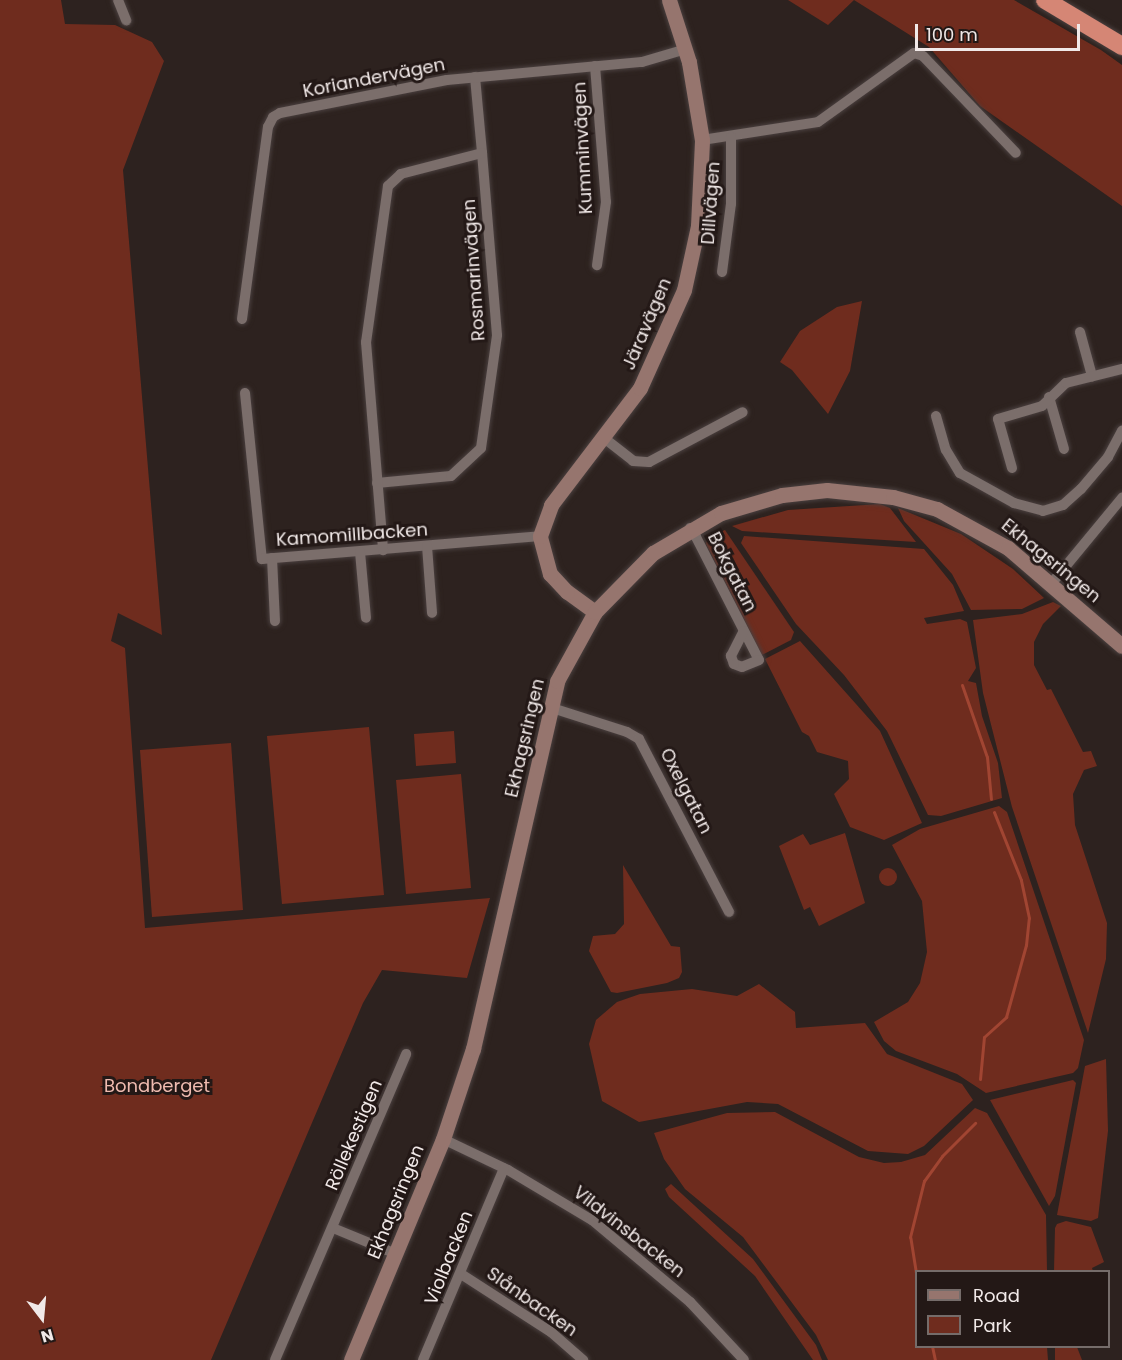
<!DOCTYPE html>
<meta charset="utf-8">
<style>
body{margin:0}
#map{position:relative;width:1122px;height:1360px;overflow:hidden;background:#2d221f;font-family:Poppins,sans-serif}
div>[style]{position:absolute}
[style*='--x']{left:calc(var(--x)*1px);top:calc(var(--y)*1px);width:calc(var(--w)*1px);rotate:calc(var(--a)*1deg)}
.green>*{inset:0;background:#6f2c1e}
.round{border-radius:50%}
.stream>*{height:3px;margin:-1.5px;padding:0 1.5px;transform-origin:1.5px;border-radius:1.5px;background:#a14532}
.roads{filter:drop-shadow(0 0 2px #4a403f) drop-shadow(0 0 2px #4a403f)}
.street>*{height:10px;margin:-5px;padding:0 5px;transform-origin:5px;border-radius:5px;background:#7b6e6b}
.secondary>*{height:15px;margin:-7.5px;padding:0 7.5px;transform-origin:7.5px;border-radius:7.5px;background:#96756e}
.highway>*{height:18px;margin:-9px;padding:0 9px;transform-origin:9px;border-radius:9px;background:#d58675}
span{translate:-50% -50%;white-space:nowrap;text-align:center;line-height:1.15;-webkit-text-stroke:6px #231816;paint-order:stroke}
.street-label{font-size:18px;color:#f1e9e8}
.park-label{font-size:18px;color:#efbbb0}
.legend{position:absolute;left:915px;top:1270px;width:195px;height:78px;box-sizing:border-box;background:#231816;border:2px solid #756c6a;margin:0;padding:8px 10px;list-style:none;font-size:18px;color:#f1e9e8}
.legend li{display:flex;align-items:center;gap:12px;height:30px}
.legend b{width:30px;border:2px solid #756c6a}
.north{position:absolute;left:12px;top:1288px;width:60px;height:60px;-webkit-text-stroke:4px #231816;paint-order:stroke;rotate:164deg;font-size:16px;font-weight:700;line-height:24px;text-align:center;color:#f1e9e8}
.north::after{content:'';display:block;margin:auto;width:21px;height:27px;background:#f1e9e8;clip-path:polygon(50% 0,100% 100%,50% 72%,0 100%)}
.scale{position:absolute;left:915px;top:24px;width:165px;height:27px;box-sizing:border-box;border:3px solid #f1e9e8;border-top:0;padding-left:8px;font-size:18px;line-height:21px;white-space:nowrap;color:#f1e9e8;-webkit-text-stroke:4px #231816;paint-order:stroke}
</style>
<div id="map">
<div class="green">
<div style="clip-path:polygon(0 0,61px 0,65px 24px,115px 25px,152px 42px,164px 61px,123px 170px,162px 635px,118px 613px,111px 641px,125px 648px,145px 928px,490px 898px,467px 978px,382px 970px,363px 1003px,211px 1360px,0 1360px)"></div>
<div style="clip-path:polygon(788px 0,1014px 0,1101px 50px,1122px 65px,1122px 206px,980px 106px,929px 47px,854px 0,828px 25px)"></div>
<div style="clip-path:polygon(862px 301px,850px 371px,828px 414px,792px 370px,780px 362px,800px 331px,837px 307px)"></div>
<div style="clip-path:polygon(880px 504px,890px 508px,916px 542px,742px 531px,732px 526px,788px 510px)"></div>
<div style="clip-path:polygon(898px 508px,961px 534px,1013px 569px,1044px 598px,1022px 609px,971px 610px,952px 574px,904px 521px)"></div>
<div style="clip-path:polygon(725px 530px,794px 632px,791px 640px,762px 655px,706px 544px,708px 537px)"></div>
<div style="clip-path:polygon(744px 536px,924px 549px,953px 585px,964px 611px,924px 618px,927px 624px,960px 619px,967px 622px,976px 668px,968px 681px,976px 683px,982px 716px,998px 763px,1002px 798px,941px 816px,928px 815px,887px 731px,844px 675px,796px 624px,741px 543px)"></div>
<div style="clip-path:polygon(1053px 602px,1061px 606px,1043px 624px,1034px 642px,1034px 665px,1047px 690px,1051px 689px,1083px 752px,1091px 751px,1097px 766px,1084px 770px,1073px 794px,1075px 825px,1107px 923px,1106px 959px,1088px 1033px,1012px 807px,983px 693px,973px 620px,1022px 614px)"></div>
<div style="clip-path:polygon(800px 641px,880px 731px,922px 823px,884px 840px,850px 827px,834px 794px,849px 779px,848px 761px,817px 752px,809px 736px,802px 732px,765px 659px)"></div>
<div style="clip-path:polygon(369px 727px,384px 895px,282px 904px,267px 736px)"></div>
<div style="clip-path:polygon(454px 731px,456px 763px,416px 766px,414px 734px)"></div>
<div style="clip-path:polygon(231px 743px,243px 910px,152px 917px,140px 750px)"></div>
<div style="clip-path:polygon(461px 774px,471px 888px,406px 894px,396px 780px)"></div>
<div style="clip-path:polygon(999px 806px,1007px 812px,1084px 1040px,1078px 1068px,1073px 1073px,986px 1093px,957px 1074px,896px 1051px,884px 1041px,874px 1022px,908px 1002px,920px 983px,927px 952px,922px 901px,892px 845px,920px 829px)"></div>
<div style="clip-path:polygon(845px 833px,865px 903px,819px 926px,810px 907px,804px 910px,779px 846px,803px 834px,810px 845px)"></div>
<div style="clip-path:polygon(623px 865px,671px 946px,680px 947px,682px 972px,679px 978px,667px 983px,617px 993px,611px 992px,589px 951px,593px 936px,615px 934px,624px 924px)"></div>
<div class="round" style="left:879px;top:868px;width:18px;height:18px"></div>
<div style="clip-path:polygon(759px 984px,795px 1012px,796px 1028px,865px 1023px,887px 1054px,962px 1084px,973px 1100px,924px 1146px,908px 1154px,868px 1151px,778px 1104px,747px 1102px,639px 1122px,602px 1101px,589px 1044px,596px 1020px,617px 1002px,640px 994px,692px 989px,737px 996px)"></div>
<div style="clip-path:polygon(1106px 1059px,1108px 1131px,1098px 1218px,1091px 1221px,1057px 1215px,1085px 1066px)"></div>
<div style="clip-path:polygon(1073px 1080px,1076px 1083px,1055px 1196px,1049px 1206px,990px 1100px)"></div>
<div style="clip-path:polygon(975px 1108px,987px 1113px,1046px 1215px,1047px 1271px,916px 1272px,916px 1346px,1047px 1347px,1048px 1360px,828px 1360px,816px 1335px,743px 1237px,685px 1189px,664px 1159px,654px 1133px,727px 1113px,775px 1112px,859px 1157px,884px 1163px,901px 1162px,925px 1155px)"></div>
<div style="clip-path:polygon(671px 1184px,753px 1259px,816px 1345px,822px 1360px,813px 1360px,755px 1276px,669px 1197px,665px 1189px)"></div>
<div style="clip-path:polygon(1066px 1221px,1091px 1227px,1104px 1262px,1092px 1268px,1093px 1271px,1054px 1271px,1055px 1228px,1057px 1224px)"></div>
<div style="clip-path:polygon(1055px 1347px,1077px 1347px,1082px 1360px,1055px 1360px)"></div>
</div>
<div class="stream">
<div style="--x:962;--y:685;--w:76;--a:70.9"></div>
<div style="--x:987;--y:757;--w:42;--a:84.6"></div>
<div style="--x:980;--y:1079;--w:42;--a:-84.6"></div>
<div style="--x:984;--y:1037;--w:30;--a:-42"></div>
<div style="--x:1006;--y:1017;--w:75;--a:-74.5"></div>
<div style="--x:1026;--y:945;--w:27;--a:-84"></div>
<div style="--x:1029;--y:918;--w:39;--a:-102"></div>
<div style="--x:1021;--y:880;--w:73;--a:-111.7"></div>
<div style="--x:916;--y:1273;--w:36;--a:-99"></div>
<div style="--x:910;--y:1237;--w:58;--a:-76"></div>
<div style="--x:924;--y:1181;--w:31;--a:-54"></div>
<div style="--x:942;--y:1156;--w:47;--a:-45"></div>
<div style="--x:932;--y:1346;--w:14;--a:78"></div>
</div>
<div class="roads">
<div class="street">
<div style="--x:118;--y:0;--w:22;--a:68"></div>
<div style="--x:595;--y:66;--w:136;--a:85.4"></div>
<div style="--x:606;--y:202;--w:64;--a:98.1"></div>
<div style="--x:475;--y:77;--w:76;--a:84.7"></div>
<div style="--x:702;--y:140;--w:117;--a:-8.8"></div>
<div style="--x:818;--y:122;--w:118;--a:-35.7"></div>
<div style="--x:914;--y:53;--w:9;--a:18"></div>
<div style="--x:923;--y:56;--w:134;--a:46.2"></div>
<div style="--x:722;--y:272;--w:69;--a:-82.5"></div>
<div style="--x:731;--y:204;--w:67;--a:-90"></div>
<div style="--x:242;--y:319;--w:194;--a:-82.3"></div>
<div style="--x:268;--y:127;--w:11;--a:-63"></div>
<div style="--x:273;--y:117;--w:8;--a:-30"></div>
<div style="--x:280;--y:113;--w:170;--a:-11.2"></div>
<div style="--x:447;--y:80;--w:196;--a:-5.3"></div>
<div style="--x:642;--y:62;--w:46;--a:-16.5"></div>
<div style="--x:1080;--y:332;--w:46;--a:74.7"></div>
<div style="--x:245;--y:393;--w:167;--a:84.2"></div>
<div style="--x:262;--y:559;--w:279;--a:-4.7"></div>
<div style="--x:1049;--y:397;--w:54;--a:73.9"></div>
<div style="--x:936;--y:416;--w:35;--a:74"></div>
<div style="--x:946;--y:450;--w:27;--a:59"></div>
<div style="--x:960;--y:473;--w:62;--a:29.1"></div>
<div style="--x:1014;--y:503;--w:30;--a:15"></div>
<div style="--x:1043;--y:511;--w:21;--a:-17"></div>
<div style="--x:1063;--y:505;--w:24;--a:-42"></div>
<div style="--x:1081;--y:489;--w:42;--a:-49.8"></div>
<div style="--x:1108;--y:457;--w:30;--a:-62"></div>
<div style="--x:604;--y:438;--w:37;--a:38"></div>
<div style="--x:633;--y:461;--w:16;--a:4"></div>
<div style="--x:649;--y:462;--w:106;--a:-28"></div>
<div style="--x:1012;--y:468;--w:51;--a:-105.9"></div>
<div style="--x:998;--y:419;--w:46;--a:-16.5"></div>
<div style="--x:1042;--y:406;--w:33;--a:-44"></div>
<div style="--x:1066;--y:383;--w:58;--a:-14"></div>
<div style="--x:377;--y:483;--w:74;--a:-5.4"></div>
<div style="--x:451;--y:476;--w:41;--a:-43"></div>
<div style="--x:481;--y:448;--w:114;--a:-81.9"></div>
<div style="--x:497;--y:335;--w:183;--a:-94.7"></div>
<div style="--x:482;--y:153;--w:84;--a:165.5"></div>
<div style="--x:401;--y:174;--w:18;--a:137"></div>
<div style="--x:388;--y:186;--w:158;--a:98"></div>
<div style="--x:366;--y:342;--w:209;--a:85.3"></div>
<div style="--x:690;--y:528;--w:11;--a:56"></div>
<div style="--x:696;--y:537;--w:138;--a:62.9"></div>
<div style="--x:759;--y:660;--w:18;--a:158"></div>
<div style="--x:742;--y:667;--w:9;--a:-159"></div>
<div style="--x:734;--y:664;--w:9;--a:-111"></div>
<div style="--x:731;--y:656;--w:28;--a:-63"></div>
<div style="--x:427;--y:546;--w:67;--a:85.7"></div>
<div style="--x:360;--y:552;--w:66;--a:84.8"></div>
<div style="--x:272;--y:558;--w:63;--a:87.3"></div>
<div style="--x:1051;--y:584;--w:112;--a:-50.5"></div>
<div style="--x:549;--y:707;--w:82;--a:17.8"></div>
<div style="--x:627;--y:732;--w:14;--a:30"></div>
<div style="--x:639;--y:739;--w:195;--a:62.5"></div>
<div style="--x:443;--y:1139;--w:72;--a:25.5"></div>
<div style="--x:508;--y:1170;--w:98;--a:30.8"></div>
<div style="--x:592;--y:1220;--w:128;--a:39.9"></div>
<div style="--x:690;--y:1302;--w:79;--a:47"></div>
<div style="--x:333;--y:1228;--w:68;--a:22.4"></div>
<div style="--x:461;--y:1274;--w:107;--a:32.8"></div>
<div style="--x:551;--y:1332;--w:43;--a:41.2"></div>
<div style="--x:275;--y:1360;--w:333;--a:-66.8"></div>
<div style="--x:423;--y:1360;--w:208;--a:-67.1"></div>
</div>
<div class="secondary">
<div style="--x:595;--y:612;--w:34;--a:-144"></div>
<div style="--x:567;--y:592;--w:25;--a:-133"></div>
<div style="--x:550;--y:574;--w:39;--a:-105"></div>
<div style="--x:540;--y:536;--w:33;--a:-70"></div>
<div style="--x:551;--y:505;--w:147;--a:-52.7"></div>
<div style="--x:640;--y:388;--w:107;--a:-65.8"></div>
<div style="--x:684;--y:290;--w:66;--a:-77.7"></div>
<div style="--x:698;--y:226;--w:86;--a:-87.3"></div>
<div style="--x:702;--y:140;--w:79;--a:-99.5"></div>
<div style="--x:689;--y:62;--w:65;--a:-107.9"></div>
<div style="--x:351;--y:1360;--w:239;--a:-67.4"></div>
<div style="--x:443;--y:1139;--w:95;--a:-71.6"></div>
<div style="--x:473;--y:1049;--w:377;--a:-77.1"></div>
<div style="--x:557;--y:681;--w:79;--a:-61.2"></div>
<div style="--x:595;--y:612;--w:83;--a:-45.5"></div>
<div style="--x:653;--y:553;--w:79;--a:-30.5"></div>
<div style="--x:721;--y:513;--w:64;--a:-16.4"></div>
<div style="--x:782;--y:495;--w:45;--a:-6.3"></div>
<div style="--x:827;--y:490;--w:66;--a:6.1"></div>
<div style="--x:893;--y:497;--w:46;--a:15.3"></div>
<div style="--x:937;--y:509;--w:81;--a:28.8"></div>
<div style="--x:1008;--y:548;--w:150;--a:40.7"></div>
</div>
<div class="highway">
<div style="--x:1045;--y:0;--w:90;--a:30.9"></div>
</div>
</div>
<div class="street-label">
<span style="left:374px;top:78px;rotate:-11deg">Koriandervägen</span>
<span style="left:583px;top:148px;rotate:-93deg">Kumminvägen</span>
<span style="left:711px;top:203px;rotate:-86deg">Dillvägen</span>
<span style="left:474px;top:270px;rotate:-94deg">Rosmarinvägen</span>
<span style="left:647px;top:324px;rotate:-67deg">Järavägen</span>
<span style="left:352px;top:535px;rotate:-4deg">Kamomillbacken</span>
<span style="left:1051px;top:561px;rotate:39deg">Ekhagsringen</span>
<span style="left:732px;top:572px;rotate:63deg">Bokgatan</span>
<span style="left:525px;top:738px;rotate:-77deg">Ekhagsringen</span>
<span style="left:686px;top:791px;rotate:63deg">Oxelgatan</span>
<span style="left:354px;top:1135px;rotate:-67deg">Röllekestigen</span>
<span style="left:396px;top:1202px;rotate:-68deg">Ekhagsringen</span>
<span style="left:629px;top:1232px;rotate:38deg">Vildvinsbacken</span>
<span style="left:449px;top:1258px;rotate:-68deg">Violbacken</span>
<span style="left:532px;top:1302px;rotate:35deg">Slånbacken</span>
</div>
<div class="park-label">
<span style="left:157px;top:1086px">Bondberget</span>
</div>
<ul class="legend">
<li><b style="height:8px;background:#96756e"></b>Road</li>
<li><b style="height:16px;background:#6f2c1e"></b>Park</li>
</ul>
<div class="north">N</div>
<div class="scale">100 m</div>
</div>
